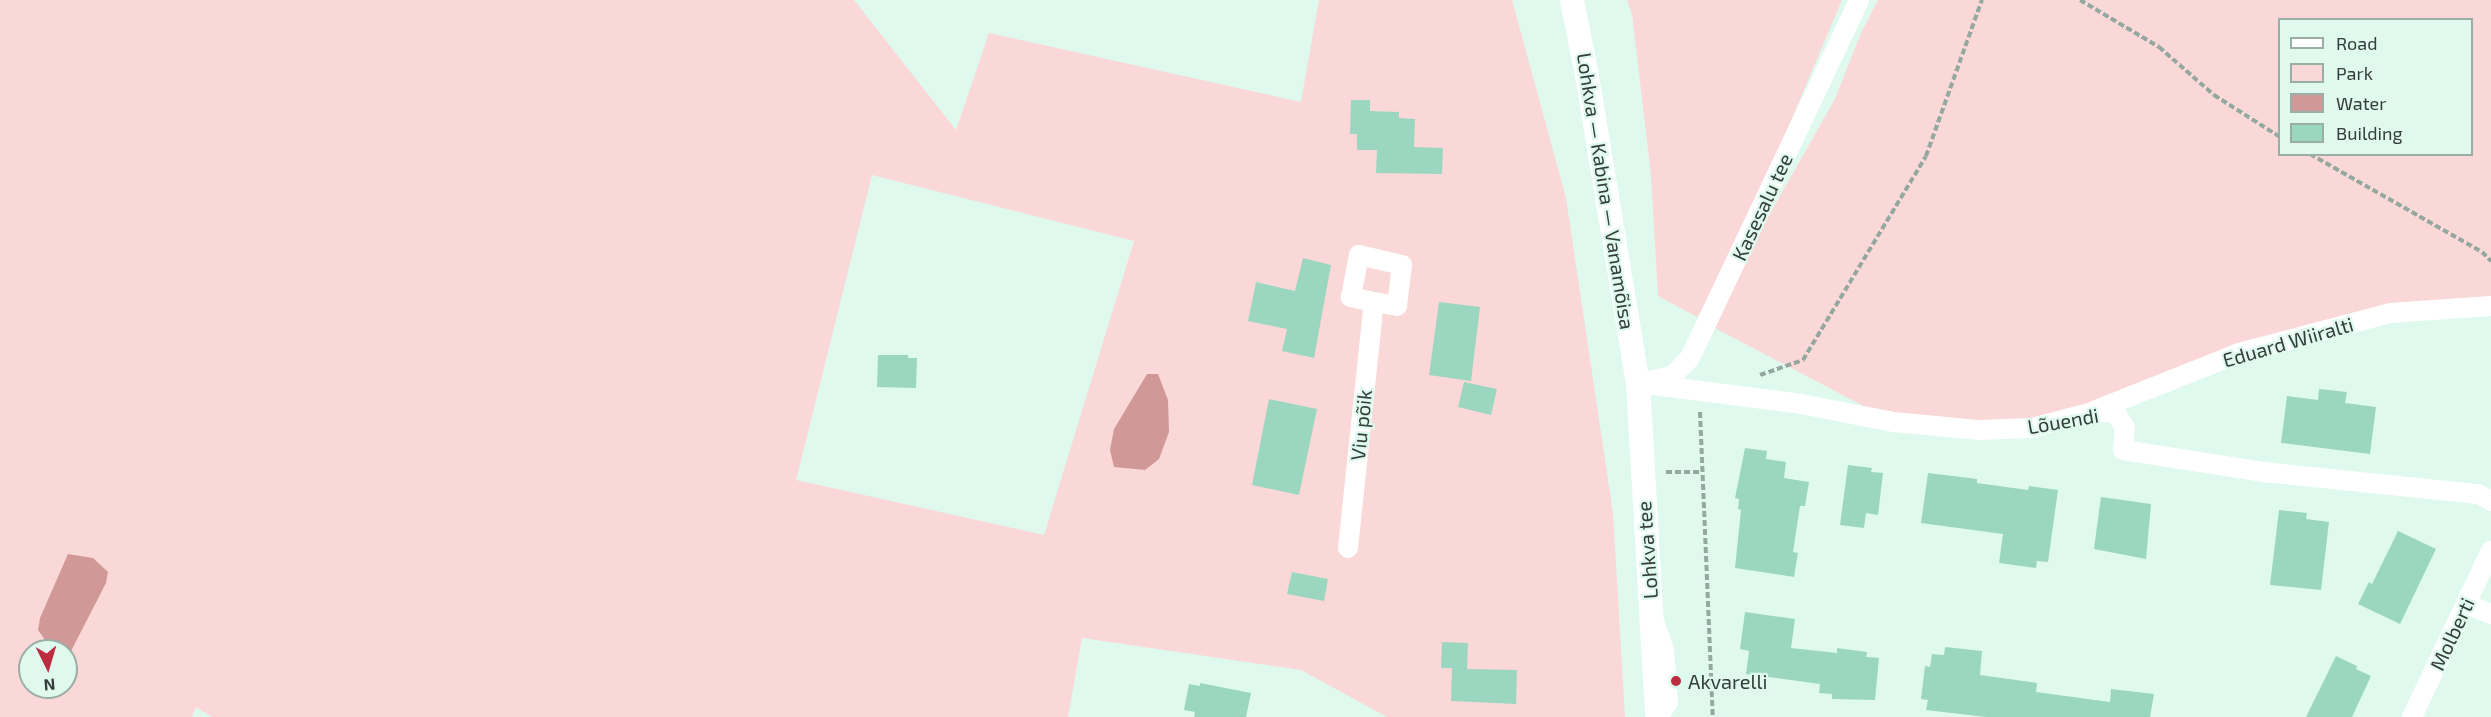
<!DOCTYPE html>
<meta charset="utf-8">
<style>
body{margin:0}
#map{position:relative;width:2491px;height:717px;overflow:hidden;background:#dff9ee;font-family:"Exo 2",sans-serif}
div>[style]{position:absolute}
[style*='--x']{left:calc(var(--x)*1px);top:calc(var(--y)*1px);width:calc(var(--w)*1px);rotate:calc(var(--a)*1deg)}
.green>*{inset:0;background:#fad8d7}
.water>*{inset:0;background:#d19898}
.building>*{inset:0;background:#9bd7c0}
.path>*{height:4px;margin-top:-2px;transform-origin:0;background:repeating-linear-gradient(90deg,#95a8a0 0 6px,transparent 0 9px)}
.service>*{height:10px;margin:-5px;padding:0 5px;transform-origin:5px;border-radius:5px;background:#fff}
.minor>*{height:20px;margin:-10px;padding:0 10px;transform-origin:10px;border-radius:10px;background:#fff}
.tertiary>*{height:24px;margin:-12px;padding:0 12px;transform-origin:12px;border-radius:12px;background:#fff}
.dots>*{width:16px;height:16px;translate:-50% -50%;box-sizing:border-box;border:3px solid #dff9ee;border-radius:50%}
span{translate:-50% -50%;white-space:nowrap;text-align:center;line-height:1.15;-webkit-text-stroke:4.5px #dff9ee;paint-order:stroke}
.street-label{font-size:20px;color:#343d39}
.poi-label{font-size:20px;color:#343d39}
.left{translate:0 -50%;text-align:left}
.legend{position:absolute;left:2278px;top:18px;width:195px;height:138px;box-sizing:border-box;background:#dff9ee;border:2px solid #9baea6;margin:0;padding:8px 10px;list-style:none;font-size:18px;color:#343d39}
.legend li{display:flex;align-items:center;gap:12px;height:30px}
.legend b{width:30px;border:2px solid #9baea6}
.north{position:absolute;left:18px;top:639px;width:60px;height:60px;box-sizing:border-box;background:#dff9ee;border:2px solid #9baea6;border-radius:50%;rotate:175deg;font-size:16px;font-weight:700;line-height:24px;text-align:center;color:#343d39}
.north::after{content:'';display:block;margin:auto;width:21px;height:27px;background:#bc2b3f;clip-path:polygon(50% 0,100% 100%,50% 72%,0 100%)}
</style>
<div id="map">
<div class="green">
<div style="clip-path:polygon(evenodd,0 0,854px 0,956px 130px,989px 33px,1301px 102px,1319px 0,1512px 0,1566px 198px,1613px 513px,1625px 717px,1387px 717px,1301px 670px,1082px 638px,1068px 717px,212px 717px,196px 707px,192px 717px,0 717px,0 0,872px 175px,1134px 241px,1044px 535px,796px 480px,872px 175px,0 0,30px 651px,66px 651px,66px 687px,30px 687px,30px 651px)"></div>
<div style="clip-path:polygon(1627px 0,1842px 0,1725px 277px,1697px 317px,1658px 296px,1651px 175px,1632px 14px)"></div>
<div style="clip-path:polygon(evenodd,1878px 0,2491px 0,2491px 306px,2390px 313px,2031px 428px,1894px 422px,1715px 328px,1750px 249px,1835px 99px,1861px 33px,1878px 0,2280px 20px,2472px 20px,2472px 154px,2280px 154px,2280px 20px)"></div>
</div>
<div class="water">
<div style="clip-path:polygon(1147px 374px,1158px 374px,1168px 400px,1169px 432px,1159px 459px,1145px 470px,1114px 467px,1110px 450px,1114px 429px)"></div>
<div style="clip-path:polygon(68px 554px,93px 558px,108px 572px,106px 583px,69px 655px,66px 651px,51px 648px,38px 630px,40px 618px)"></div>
</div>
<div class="building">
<div style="clip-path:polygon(1351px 100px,1370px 100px,1370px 111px,1399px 112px,1399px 118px,1415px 119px,1414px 147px,1443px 148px,1442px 174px,1376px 173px,1377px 150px,1357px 150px,1357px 134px,1350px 134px)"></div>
<div style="clip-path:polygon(1303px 258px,1331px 265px,1314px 358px,1282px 351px,1287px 329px,1248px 321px,1256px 282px,1295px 291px)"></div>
<div style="clip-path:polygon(1439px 302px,1480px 307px,1471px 381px,1429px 375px)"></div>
<div style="clip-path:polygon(878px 355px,908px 355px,908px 358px,917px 358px,916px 388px,877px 387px)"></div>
<div style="clip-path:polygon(1464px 382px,1497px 389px,1491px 415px,1458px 407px)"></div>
<div style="clip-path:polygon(2319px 389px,2347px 392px,2345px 403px,2376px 407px,2370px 454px,2281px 443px,2287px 396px,2318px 400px)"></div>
<div style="clip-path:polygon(1269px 399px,1317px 409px,1299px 495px,1252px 485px)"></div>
<div style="clip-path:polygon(1745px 448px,1767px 451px,1766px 459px,1786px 462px,1784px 478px,1809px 482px,1805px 506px,1800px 506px,1793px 552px,1798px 553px,1794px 577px,1735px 568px,1741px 510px,1738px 509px,1739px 499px,1735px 498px)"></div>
<div style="clip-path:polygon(1848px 465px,1872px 468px,1871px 472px,1883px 473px,1878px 515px,1866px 513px,1864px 528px,1840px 525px)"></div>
<div style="clip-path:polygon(1928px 473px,1977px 479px,1977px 483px,2028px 490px,2029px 486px,2058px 490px,2048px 562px,2037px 561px,2036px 568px,1999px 563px,2003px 534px,1921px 523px)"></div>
<div style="clip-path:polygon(2101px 497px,2151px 504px,2146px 559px,2094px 549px)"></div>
<div style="clip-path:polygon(2279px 510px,2307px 513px,2306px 519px,2329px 522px,2321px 590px,2270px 585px)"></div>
<div style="clip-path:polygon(2398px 531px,2436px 549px,2400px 624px,2358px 604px,2369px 582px,2372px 584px)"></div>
<div style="clip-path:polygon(1292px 572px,1328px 579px,1324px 601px,1287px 594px)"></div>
<div style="clip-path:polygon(1745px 612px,1795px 619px,1791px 648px,1837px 653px,1837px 648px,1867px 652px,1866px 657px,1879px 658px,1875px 700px,1832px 699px,1832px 694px,1819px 693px,1820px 684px,1746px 674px,1749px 651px,1740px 649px)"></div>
<div style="clip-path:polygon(1442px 642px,1468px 643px,1467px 669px,1517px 670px,1516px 704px,1451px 701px,1452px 668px,1441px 668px)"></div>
<div style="clip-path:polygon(1945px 647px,1982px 651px,1980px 675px,2037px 683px,2036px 692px,2110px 702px,2111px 689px,2154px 694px,2150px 717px,1986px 717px,1926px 710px,1928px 700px,1921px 699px,1925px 666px,1930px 667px,1932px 654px,1944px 655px)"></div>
<div style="clip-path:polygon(2336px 656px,2357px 666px,2356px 669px,2371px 676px,2352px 717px,2306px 717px)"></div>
<div style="clip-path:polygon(1200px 683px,1251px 693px,1246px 717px,1194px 717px,1195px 712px,1184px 710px,1189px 684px,1200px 686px)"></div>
</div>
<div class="path">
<div style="--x:2080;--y:0;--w:92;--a:30.7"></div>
<div style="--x:2159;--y:47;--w:73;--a:41.1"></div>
<div style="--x:2214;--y:95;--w:78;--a:32.5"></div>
<div style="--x:2310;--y:154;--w:198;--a:29.7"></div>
<div style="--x:2482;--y:252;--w:13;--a:45"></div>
<div style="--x:1760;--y:375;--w:46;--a:-19.2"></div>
<div style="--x:1803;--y:360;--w:238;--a:-58.9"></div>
<div style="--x:1926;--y:156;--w:166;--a:-70.3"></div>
<div style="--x:1700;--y:412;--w:305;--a:87.6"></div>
<div style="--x:1666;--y:472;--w:35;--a:0"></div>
</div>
<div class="service">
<div style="--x:1660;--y:623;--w:28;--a:71"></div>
<div style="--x:1669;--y:649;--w:55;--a:85.8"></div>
<div style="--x:1673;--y:704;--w:16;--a:125"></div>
</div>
<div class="minor">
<div style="--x:1650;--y:381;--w:23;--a:-13"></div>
<div style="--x:1672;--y:376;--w:25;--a:-45"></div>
<div style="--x:1690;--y:358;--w:396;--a:-64.7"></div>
<div style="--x:1638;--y:383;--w:164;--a:7.3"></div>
<div style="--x:1801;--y:404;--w:95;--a:11"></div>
<div style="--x:1894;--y:422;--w:84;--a:5.4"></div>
<div style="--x:1978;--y:430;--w:53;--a:-2.2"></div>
<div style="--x:2031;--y:428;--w:64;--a:-14.5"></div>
<div style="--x:2093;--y:412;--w:23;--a:2"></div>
<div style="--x:2116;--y:413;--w:17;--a:59"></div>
<div style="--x:2125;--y:428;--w:22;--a:95"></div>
<div style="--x:2123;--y:450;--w:143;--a:8.9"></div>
<div style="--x:2264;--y:472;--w:215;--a:5.9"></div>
<div style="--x:2478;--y:494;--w:15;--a:28"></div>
<div style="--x:2096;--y:410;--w:154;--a:-21.7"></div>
<div style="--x:2239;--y:353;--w:156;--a:-14.8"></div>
<div style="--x:2390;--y:313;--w:101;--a:-4"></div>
<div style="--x:1348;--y:548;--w:247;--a:-84"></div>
<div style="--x:1374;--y:302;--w:24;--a:-168"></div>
<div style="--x:1351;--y:297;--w:43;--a:-79.2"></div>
<div style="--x:1359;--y:255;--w:44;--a:13.1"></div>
<div style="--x:1402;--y:265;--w:41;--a:97"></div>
<div style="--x:1397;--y:306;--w:23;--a:-170"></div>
<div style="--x:2466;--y:604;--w:27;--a:22"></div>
<div style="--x:2412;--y:717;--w:184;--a:-64.6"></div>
</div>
<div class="tertiary">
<div style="--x:1572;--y:0;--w:77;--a:78.8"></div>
<div style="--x:1587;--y:76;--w:311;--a:80.6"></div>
<div style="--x:1638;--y:383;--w:335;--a:86.7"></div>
</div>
<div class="dots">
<div style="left:1676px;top:681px;background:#bc2b3f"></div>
</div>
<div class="street-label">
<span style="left:1606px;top:191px;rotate:81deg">Lohkva — Kabina — Vanamõisa</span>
<span style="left:1762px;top:207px;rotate:-65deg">Kasesalu tee</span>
<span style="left:2288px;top:342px;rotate:-16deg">Eduard Wiiralti</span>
<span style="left:2063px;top:421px;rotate:-10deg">Lõuendi</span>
<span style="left:1361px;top:425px;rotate:-84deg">Viu põik</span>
<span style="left:1647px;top:550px;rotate:-94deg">Lohkva tee</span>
<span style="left:2452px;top:634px;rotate:-65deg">Molberti</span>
</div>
<div class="poi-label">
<span class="left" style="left:1688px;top:681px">Akvarelli</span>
</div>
<ul class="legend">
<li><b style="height:8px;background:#fff"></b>Road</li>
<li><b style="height:16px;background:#fad8d7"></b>Park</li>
<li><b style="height:16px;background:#d19898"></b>Water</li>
<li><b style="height:16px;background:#9bd7c0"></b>Building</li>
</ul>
<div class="north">N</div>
</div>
